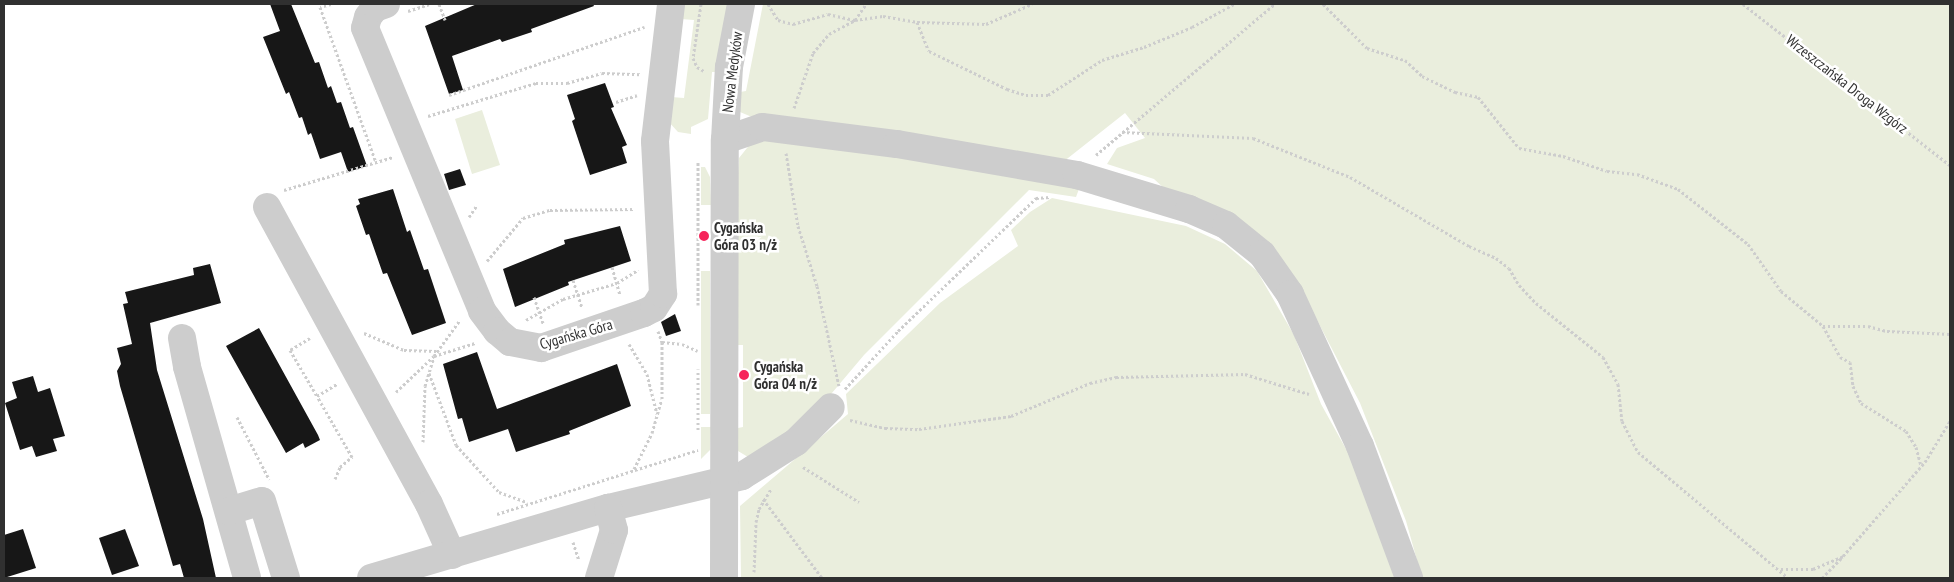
<!DOCTYPE html>
<meta charset="utf-8">
<style>
body{margin:0}
#map{position:relative;width:1954px;height:582px;overflow:hidden;background:#fff;font-family:"PT Sans Narrow",sans-serif}
div>[style]{position:absolute}
[style*='--x']{left:calc(var(--x)*1px);top:calc(var(--y)*1px);width:calc(var(--w)*1px);rotate:calc(var(--a)*1deg)}
.green>*{inset:0;background:#eaeedd}
.building>*{inset:0;background:#171717}
.path>*{height:3px;margin-top:-1.5px;transform-origin:0;background:repeating-linear-gradient(90deg,#cdcdcd 0 2.5px,transparent 0 5px)}
.minor>*{height:28px;margin:-14px;padding:0 14px;transform-origin:14px;border-radius:14px;background:#cdcdcd}
.dots>*{width:14px;height:14px;translate:-50% -50%;box-sizing:border-box;border:2px solid #fff;border-radius:50%}
span{translate:-50% -50%;white-space:nowrap;text-align:center;line-height:1.15;-webkit-text-stroke:5px #fff;paint-order:stroke}
.street-label{font-size:15px;color:#303030}
.poi-label{font-size:15px;color:#303030;font-weight:700}
.left{translate:0 -50%;text-align:left}
.frame{position:absolute;inset:0;border:5px solid #303030;pointer-events:none}
</style>
<div id="map">
<div class="green">
<div style="clip-path:polygon(682px 4px,729px 4px,717px 72px,712px 72px,708px 119px,691px 127px,691px 134px,678px 132px,668px 121px,671px 97px,684px 98px,694px 20px,680px 19px)"></div>
<div style="clip-path:polygon(763px 4px,1950px 4px,1950px 578px,1422px 578px,1406px 521px,1360px 403px,1317px 320px,1274px 256px,1166px 190px,1154px 179px,1107px 164px,1117px 148px,1145px 138px,1125px 113px,1058px 166px,752px 117px,740px 112px,740px 92px,746px 91px)"></div>
<div style="clip-path:polygon(482px 110px,500px 165px,472px 174px,455px 119px)"></div>
<div style="clip-path:polygon(763px 139px,886px 150px,1079px 189px,1076px 197px,1029px 190px,864px 355px,794px 438px,748px 457px,738px 451px,738px 428px,743px 427px,743px 345px,738px 345px,738px 174px,739px 158px,751px 143px)"></div>
<div style="clip-path:polygon(701px 167px,705px 167px,710px 177px,711px 205px,701px 205px)"></div>
<div style="clip-path:polygon(1052px 198px,1186px 226px,1225px 244px,1257px 271px,1294px 335px,1321px 404px,1351px 458px,1395px 578px,741px 578px,740px 506px,848px 414px,846px 394px,940px 303px,1018px 246px,1011px 230px,1030px 212px)"></div>
<div style="clip-path:polygon(701px 271px,710px 271px,710px 414px,701px 414px)"></div>
<div style="clip-path:polygon(701px 427px,711px 427px,710px 450px,701px 459px)"></div>
</div>
<div class="building">
<div style="clip-path:polygon(270px 4px,291px 4px,315px 63px,319px 62px,328px 88px,331px 86px,337px 103px,341px 102px,350px 128px,353px 127px,367px 166px,348px 172px,341px 152px,320px 159px,311px 133px,308px 135px,302px 117px,299px 118px,289px 92px,286px 94px,263px 37px,280px 31px)"></div>
<div style="clip-path:polygon(477px 4px,593px 4px,594px 6px,531px 29px,532px 32px,502px 42px,500px 39px,452px 56px,463px 90px,449px 94px,425px 26px)"></div>
<div style="clip-path:polygon(605px 83px,614px 107px,611px 108px,627px 145px,622px 147px,627px 163px,590px 175px,572px 121px,575px 119px,567px 95px)"></div>
<div style="clip-path:polygon(460px 169px,466px 185px,449px 190px,444px 174px)"></div>
<div style="clip-path:polygon(393px 189px,407px 232px,410px 230px,424px 270px,428px 269px,446px 323px,412px 335px,387px 273px,383px 274px,369px 234px,366px 235px,356px 206px,360px 204px,358px 199px)"></div>
<div style="clip-path:polygon(620px 226px,631px 261px,568px 282px,569px 285px,515px 307px,503px 269px,565px 244px,564px 240px)"></div>
<div style="clip-path:polygon(210px 264px,221px 303px,150px 323px,157px 370px,203px 519px,216px 578px,184px 578px,180px 564px,173px 566px,120px 386px,117px 371px,121px 364px,117px 348px,132px 344px,123px 304px,128px 303px,125px 292px,194px 275px,193px 268px)"></div>
<div style="clip-path:polygon(675px 314px,681px 331px,666px 336px,661px 322px)"></div>
<div style="clip-path:polygon(259px 328px,318px 435px,320px 440px,305px 448px,303px 443px,286px 453px,226px 346px)"></div>
<div style="clip-path:polygon(477px 352px,497px 409px,617px 364px,631px 406px,569px 431px,570px 434px,516px 452px,508px 429px,469px 442px,462px 418px,458px 419px,443px 364px)"></div>
<div style="clip-path:polygon(33px 376px,38px 392px,50px 388px,65px 436px,53px 439px,57px 451px,36px 457px,32px 446px,20px 450px,5px 403px,17px 398px,12px 382px)"></div>
<div style="clip-path:polygon(23px 529px,36px 568px,4px 578px,4px 535px)"></div>
<div style="clip-path:polygon(125px 529px,139px 566px,112px 575px,99px 538px)"></div>
</div>
<div class="path">
<div style="--x:331;--y:4;--w:11;--a:165"></div>
<div style="--x:320;--y:7;--w:163;--a:70.2"></div>
<div style="--x:439;--y:4;--w:17;--a:69"></div>
<div style="--x:701;--y:4;--w:55;--a:98.4"></div>
<div style="--x:693;--y:58;--w:10;--a:66"></div>
<div style="--x:697;--y:67;--w:8;--a:30"></div>
<div style="--x:768;--y:4;--w:19;--a:58"></div>
<div style="--x:778;--y:20;--w:16;--a:15"></div>
<div style="--x:793;--y:24;--w:36;--a:-16"></div>
<div style="--x:828;--y:14;--w:28;--a:13"></div>
<div style="--x:855;--y:20;--w:19;--a:-55"></div>
<div style="--x:1323;--y:4;--w:62;--a:45"></div>
<div style="--x:1367;--y:48;--w:40;--a:18"></div>
<div style="--x:1405;--y:60;--w:23;--a:43"></div>
<div style="--x:1422;--y:76;--w:37;--a:26"></div>
<div style="--x:1455;--y:92;--w:24;--a:12"></div>
<div style="--x:1478;--y:97;--w:65;--a:51.2"></div>
<div style="--x:1519;--y:148;--w:45;--a:10.3"></div>
<div style="--x:1563;--y:156;--w:46;--a:18.8"></div>
<div style="--x:1607;--y:171;--w:30;--a:6"></div>
<div style="--x:1637;--y:174;--w:44;--a:20.1"></div>
<div style="--x:1678;--y:189;--w:89;--a:38.2"></div>
<div style="--x:1748;--y:244;--w:57;--a:54.9"></div>
<div style="--x:1781;--y:291;--w:55;--a:39.8"></div>
<div style="--x:1823;--y:326;--w:45;--a:0"></div>
<div style="--x:1868;--y:326;--w:20;--a:15"></div>
<div style="--x:1887;--y:331;--w:63;--a:2.7"></div>
<div style="--x:1743;--y:4;--w:262;--a:37.9"></div>
<div style="--x:408;--y:11;--w:22;--a:-18"></div>
<div style="--x:917;--y:22;--w:31;--a:68"></div>
<div style="--x:929;--y:51;--w:87;--a:26"></div>
<div style="--x:1007;--y:89;--w:20;--a:18"></div>
<div style="--x:1026;--y:95;--w:22;--a:0"></div>
<div style="--x:1048;--y:95;--w:64;--a:-32.9"></div>
<div style="--x:1102;--y:60;--w:44;--a:-17.2"></div>
<div style="--x:1144;--y:47;--w:52;--a:-22.6"></div>
<div style="--x:1192;--y:27;--w:48;--a:-28.7"></div>
<div style="--x:449;--y:95;--w:207;--a:-19.2"></div>
<div style="--x:616;--y:102;--w:22;--a:-18"></div>
<div style="--x:794;--y:108;--w:58;--a:-70.9"></div>
<div style="--x:813;--y:53;--w:25;--a:-50"></div>
<div style="--x:829;--y:34;--w:30;--a:-28"></div>
<div style="--x:855;--y:20;--w:28;--a:-8"></div>
<div style="--x:883;--y:16;--w:35;--a:10"></div>
<div style="--x:917;--y:22;--w:69;--a:1.7"></div>
<div style="--x:986;--y:24;--w:50;--a:-23.5"></div>
<div style="--x:428;--y:116;--w:113;--a:-17"></div>
<div style="--x:536;--y:83;--w:31;--a:0"></div>
<div style="--x:567;--y:83;--w:36;--a:-16"></div>
<div style="--x:602;--y:73;--w:38;--a:2"></div>
<div style="--x:1122;--y:132;--w:131;--a:2.6"></div>
<div style="--x:1253;--y:138;--w:105;--a:21.9"></div>
<div style="--x:1350;--y:177;--w:138;--a:30.1"></div>
<div style="--x:1469;--y:246;--w:30;--a:24"></div>
<div style="--x:1496;--y:258;--w:16;--a:38"></div>
<div style="--x:1509;--y:268;--w:20;--a:60"></div>
<div style="--x:1519;--y:285;--w:25;--a:47"></div>
<div style="--x:1536;--y:303;--w:86;--a:38.9"></div>
<div style="--x:1603;--y:357;--w:31;--a:61"></div>
<div style="--x:1618;--y:384;--w:37;--a:84"></div>
<div style="--x:1622;--y:421;--w:35;--a:63"></div>
<div style="--x:1638;--y:452;--w:196;--a:40"></div>
<div style="--x:786;--y:153;--w:74;--a:80.7"></div>
<div style="--x:798;--y:226;--w:63;--a:72.4"></div>
<div style="--x:817;--y:286;--w:102;--a:77.6"></div>
<div style="--x:1096;--y:155;--w:234;--a:-40.2"></div>
<div style="--x:284;--y:190;--w:114;--a:-16.8"></div>
<div style="--x:469;--y:217;--w:14;--a:-56"></div>
<div style="--x:487;--y:261;--w:56;--a:-50.1"></div>
<div style="--x:523;--y:218;--w:28;--a:-17"></div>
<div style="--x:550;--y:210;--w:85;--a:-0.7"></div>
<div style="--x:612;--y:267;--w:29;--a:74"></div>
<div style="--x:573;--y:280;--w:29;--a:72"></div>
<div style="--x:534;--y:297;--w:28;--a:71"></div>
<div style="--x:698;--y:305;--w:144;--a:-90"></div>
<div style="--x:526;--y:320;--w:43;--a:-29.6"></div>
<div style="--x:563;--y:299;--w:56;--a:-16.5"></div>
<div style="--x:617;--y:283;--w:25;--a:-32"></div>
<div style="--x:1823;--y:326;--w:35;--a:61"></div>
<div style="--x:1840;--y:357;--w:11;--a:27"></div>
<div style="--x:1850;--y:362;--w:24;--a:83"></div>
<div style="--x:1853;--y:386;--w:19;--a:65"></div>
<div style="--x:1861;--y:403;--w:53;--a:31.9"></div>
<div style="--x:1906;--y:431;--w:19;--a:58"></div>
<div style="--x:1916;--y:447;--w:20;--a:75"></div>
<div style="--x:658;--y:331;--w:12;--a:70"></div>
<div style="--x:662;--y:342;--w:20;--a:6"></div>
<div style="--x:682;--y:344;--w:17;--a:24"></div>
<div style="--x:364;--y:333;--w:43;--a:23"></div>
<div style="--x:404;--y:350;--w:32;--a:2"></div>
<div style="--x:310;--y:338;--w:23;--a:149"></div>
<div style="--x:290;--y:350;--w:53;--a:59.6"></div>
<div style="--x:629;--y:344;--w:35;--a:59"></div>
<div style="--x:647;--y:374;--w:41;--a:76"></div>
<div style="--x:429;--y:373;--w:77;--a:69.4"></div>
<div style="--x:456;--y:445;--w:64;--a:47.5"></div>
<div style="--x:499;--y:492;--w:30;--a:20"></div>
<div style="--x:845;--y:389;--w:79;--a:-47.6"></div>
<div style="--x:898;--y:331;--w:192;--a:-43.9"></div>
<div style="--x:1036;--y:198;--w:14;--a:-4"></div>
<div style="--x:396;--y:392;--w:52;--a:-43.5"></div>
<div style="--x:434;--y:356;--w:44;--a:-54.2"></div>
<div style="--x:237;--y:417;--w:70;--a:62.7"></div>
<div style="--x:850;--y:420;--w:36;--a:13"></div>
<div style="--x:885;--y:428;--w:34;--a:2"></div>
<div style="--x:919;--y:429;--w:93;--a:-8"></div>
<div style="--x:1011;--y:416;--w:86;--a:-22.7"></div>
<div style="--x:1090;--y:383;--w:27;--a:-13"></div>
<div style="--x:1116;--y:377;--w:129;--a:-1.3"></div>
<div style="--x:1245;--y:374;--w:67;--a:17.4"></div>
<div style="--x:698;--y:430;--w:61;--a:-90"></div>
<div style="--x:423;--y:442;--w:56;--a:-88"></div>
<div style="--x:425;--y:386;--w:31;--a:-73"></div>
<div style="--x:434;--y:356;--w:43;--a:-17.6"></div>
<div style="--x:803;--y:467;--w:66;--a:32"></div>
<div style="--x:634;--y:469;--w:40;--a:-63.4"></div>
<div style="--x:652;--y:433;--w:35;--a:-74"></div>
<div style="--x:662;--y:399;--w:57;--a:-90"></div>
<div style="--x:335;--y:479;--w:13;--a:-67"></div>
<div style="--x:340;--y:467;--w:16;--a:-40"></div>
<div style="--x:352;--y:457;--w:70;--a:-119.8"></div>
<div style="--x:317;--y:396;--w:23;--a:-31"></div>
<div style="--x:763;--y:499;--w:99;--a:53.2"></div>
<div style="--x:497;--y:514;--w:211;--a:-17.7"></div>
<div style="--x:573;--y:542;--w:19;--a:72"></div>
<div style="--x:1781;--y:569;--w:32;--a:0"></div>
<div style="--x:1813;--y:569;--w:33;--a:-23"></div>
<div style="--x:1843;--y:556;--w:125;--a:-48.9"></div>
<div style="--x:1925;--y:462;--w:48;--a:-58.6"></div>
<div style="--x:754;--y:572;--w:50;--a:-87.7"></div>
<div style="--x:756;--y:522;--w:13;--a:-77"></div>
<div style="--x:759;--y:509;--w:23;--a:-59"></div>
<div style="--x:1822;--y:578;--w:28;--a:-46"></div>
</div>
<div class="minor">
<div style="--x:386;--y:4;--w:12;--a:160"></div>
<div style="--x:375;--y:8;--w:11;--a:128"></div>
<div style="--x:368;--y:17;--w:11;--a:105"></div>
<div style="--x:365;--y:28;--w:306;--a:67.5"></div>
<div style="--x:482;--y:311;--w:25;--a:53"></div>
<div style="--x:497;--y:331;--w:17;--a:40"></div>
<div style="--x:510;--y:342;--w:32;--a:11"></div>
<div style="--x:541;--y:348;--w:109;--a:-18.8"></div>
<div style="--x:644;--y:313;--w:11;--a:-27"></div>
<div style="--x:654;--y:308;--w:17;--a:-57"></div>
<div style="--x:663;--y:294;--w:153;--a:-93"></div>
<div style="--x:655;--y:141;--w:138;--a:-83.3"></div>
<div style="--x:725;--y:140;--w:39;--a:-19"></div>
<div style="--x:762;--y:127;--w:136;--a:7.2"></div>
<div style="--x:897;--y:144;--w:183;--a:9.8"></div>
<div style="--x:1077;--y:175;--w:117;--a:16.9"></div>
<div style="--x:1189;--y:209;--w:40;--a:23.4"></div>
<div style="--x:1226;--y:225;--w:46;--a:38.9"></div>
<div style="--x:1262;--y:254;--w:49;--a:55"></div>
<div style="--x:1290;--y:294;--w:167;--a:65.3"></div>
<div style="--x:1360;--y:446;--w:141;--a:69.6"></div>
<div style="--x:267;--y:207;--w:338;--a:61.4"></div>
<div style="--x:429;--y:504;--w:56;--a:65.7"></div>
<div style="--x:182;--y:338;--w:29;--a:80"></div>
<div style="--x:187;--y:367;--w:219;--a:74.1"></div>
<div style="--x:229;--y:511;--w:34;--a:-17"></div>
<div style="--x:262;--y:501;--w:81;--a:72.7"></div>
<div style="--x:371;--y:578;--w:247;--a:-16.5"></div>
<div style="--x:608;--y:508;--w:138;--a:-13.4"></div>
<div style="--x:742;--y:476;--w:64;--a:-32.2"></div>
<div style="--x:796;--y:442;--w:49;--a:-45"></div>
<div style="--x:599;--y:578;--w:50;--a:-72.6"></div>
<div style="--x:614;--y:530;--w:23;--a:-105"></div>
<div style="--x:724;--y:578;--w:438;--a:-89.9"></div>
<div style="--x:725;--y:140;--w:73;--a:-86.9"></div>
<div style="--x:729;--y:67;--w:64;--a:-79.2"></div>
</div>
<div class="dots">
<div style="left:704px;top:236px;background:#f6245a"></div>
<div style="left:744px;top:375px;background:#f6245a"></div>
</div>
<div class="street-label">
<span style="left:732px;top:72px;rotate:-83deg">Nowa Medyków</span>
<span style="left:1847px;top:84px;rotate:38deg">Wrzeszczańska Droga Wzgórz</span>
<span style="left:576px;top:334px;rotate:-16deg">Cygańska Góra</span>
</div>
<div class="poi-label">
<span class="left" style="left:714px;top:236px">Cygańska<br>Góra 03 n/ż</span>
<span class="left" style="left:754px;top:375px">Cygańska<br>Góra 04 n/ż</span>
</div>
<div class="frame"></div>
</div>
